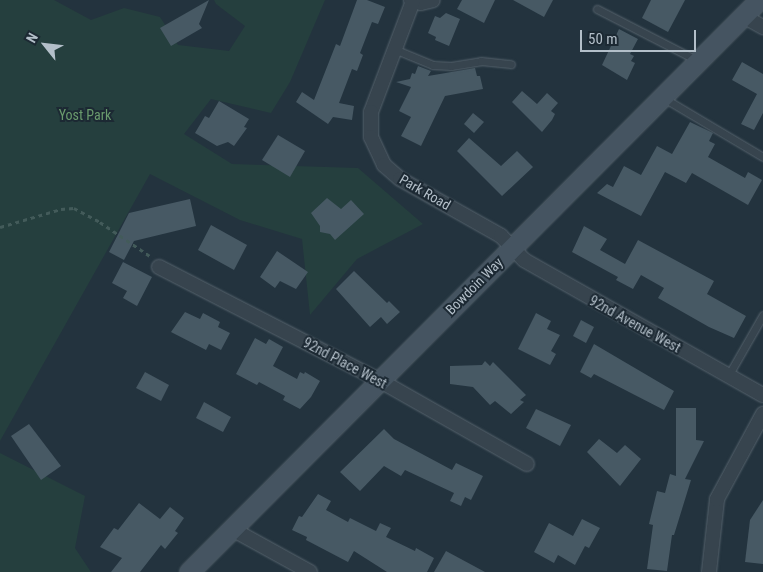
<!DOCTYPE html>
<style>
body{margin:0}
#map{position:relative;width:763px;height:572px;overflow:hidden;background:#23333e;font-family:"Roboto Condensed",sans-serif}
div>[style]{position:absolute}
[style*='--x']{left:calc(var(--x)*1px);top:calc(var(--y)*1px);width:calc(var(--w)*1px);rotate:calc(var(--a)*1deg)}
.green>*{inset:0;background:#253f3e}
.building>*{inset:0;background:#475964}
.path>*{height:2.5px;margin-top:-1.25px;transform-origin:0;background:repeating-linear-gradient(90deg,#435b5a 0 4px,transparent 0 8px)}
.roads{filter:drop-shadow(0 0 1px #55626c) drop-shadow(0 0 1px #55626c)}
.lane>*{height:7px;margin:-3.5px;padding:0 3.5px;transform-origin:3.5px;border-radius:3.5px;background:#37444e}
.street>*{height:14px;margin:-7px;padding:0 7px;transform-origin:7px;border-radius:7px;background:#37444e}
.secondary>*{height:19px;margin:-9.5px;padding:0 9.5px;transform-origin:9.5px;border-radius:9.5px;background:#455461}
span{translate:-50% -50%;white-space:nowrap;text-align:center;line-height:1.15;-webkit-text-stroke:4px #1c2933;paint-order:stroke}
.park-label{font-size:14px;color:#6a9b6d}
.street-label{font-size:14px;color:#b3bfc9}
.north{position:absolute;left:20px;top:20px;width:50px;height:50px;-webkit-text-stroke:4px #1c2933;paint-order:stroke;rotate:299deg;font-size:14px;font-weight:700;line-height:20px;text-align:center;color:#b3bfc9}
.north::after{content:'';display:block;margin:auto;width:18px;height:22px;background:#b3bfc9;clip-path:polygon(50% 0,100% 100%,50% 72%,0 100%)}
.scale{position:absolute;left:580px;top:30px;width:116px;height:22px;box-sizing:border-box;border:2px solid #b3bfc9;border-top:0;padding-left:6px;font-size:15px;line-height:18px;white-space:nowrap;color:#b3bfc9;-webkit-text-stroke:4px #1c2933;paint-order:stroke}
</style>
<div id="map">
<div class="green">
<div style="clip-path:polygon(0 0,54px 0,91px 20px,124px 8px,160px 17px,178px 45px,229px 51px,245px 26px,216px 4px,214px 0,325px 0,290px 82px,271px 113px,211px 99px,184px 134px,232px 164px,358px 168px,423px 224px,357px 259px,310px 315px,302px 239px,240px 220px,150px 174px,0 441px)"></div>
<div style="clip-path:polygon(0 453px,85px 496px,75px 548px,91px 572px,0 572px)"></div>
</div>
<div class="building">
<div style="clip-path:polygon(209px 0,199px 24px,202px 28px,171px 46px,160px 28px)"></div>
<div style="clip-path:polygon(357px 0,367px 0,385px 7px,378px 24px,372px 22px,360px 53px,363px 55px,357px 71px,352px 69px,339px 103px,354px 106px,352px 120px,333px 117px,328px 124px,296px 102px,302px 92px,314px 100px,336px 44px,340px 46px)"></div>
<div style="clip-path:polygon(462px 0,495px 0,484px 23px,457px 9px)"></div>
<div style="clip-path:polygon(513px 0,553px 0,544px 17px)"></div>
<div style="clip-path:polygon(651px 0,685px 0,668px 32px,642px 18px)"></div>
<div style="clip-path:polygon(446px 13px,460px 19px,449px 46px,435px 40px,436px 37px,428px 33px,435px 16px,440px 18px)"></div>
<div style="clip-path:polygon(619px 29px,638px 39px,630px 54px,634px 56px,631px 61px,635px 63px,627px 80px,602px 65px)"></div>
<div style="clip-path:polygon(742px 62px,763px 74px,763px 113px,754px 130px,741px 124px,757px 94px,732px 80px)"></div>
<div style="clip-path:polygon(418px 66px,431px 71px,428px 76px,475px 68px,477px 76px,480px 76px,483px 89px,445px 96px,421px 146px,401px 136px,411px 117px,399px 111px,411px 87px,396px 82px,410px 79px,412px 73px,415px 74px)"></div>
<div style="clip-path:polygon(522px 91px,537px 104px,547px 93px,558px 103px,551px 111px,555px 114px,552px 120px,542px 132px,512px 102px)"></div>
<div style="clip-path:polygon(219px 101px,249px 119px,244px 127px,247px 128px,234px 146px,228px 142px,217px 146px,195px 133px,205px 116px,209px 118px)"></div>
<div style="clip-path:polygon(473px 113px,484px 122px,474px 133px,464px 124px)"></div>
<div style="clip-path:polygon(690px 122px,713px 133px,709px 141px,715px 144px,708px 157px,745px 178px,748px 172px,762px 180px,748px 205px,692px 173px,686px 183px,665px 172px,641px 216px,597px 193px,607px 184px,613px 187px,624px 166px,641px 175px,657px 146px,672px 154px)"></div>
<div style="clip-path:polygon(278px 135px,305px 151px,290px 177px,262px 160px)"></div>
<div style="clip-path:polygon(469px 138px,501px 166px,517px 151px,533px 167px,502px 196px,457px 151px)"></div>
<div style="clip-path:polygon(327px 198px,341px 209px,351px 200px,364px 214px,335px 240px,330px 234px,320px 232px,320px 226px,311px 213px)"></div>
<div style="clip-path:polygon(190px 199px,196px 226px,134px 241px,124px 260px,109px 252px,129px 213px)"></div>
<div style="clip-path:polygon(211px 225px,247px 245px,234px 270px,198px 250px)"></div>
<div style="clip-path:polygon(584px 226px,607px 239px,600px 250px,625px 264px,638px 240px,714px 281px,707px 294px,746px 316px,734px 338px,709px 327px,658px 298px,664px 288px,641px 275px,633px 289px,616px 280px,618px 277px,572px 252px)"></div>
<div style="clip-path:polygon(277px 251px,308px 272px,296px 289px,280px 281px,275px 288px,260px 277px)"></div>
<div style="clip-path:polygon(123px 262px,152px 277px,137px 306px,123px 298px,127px 291px,112px 283px)"></div>
<div style="clip-path:polygon(354px 271px,387px 303px,389px 301px,400px 312px,387px 324px,381px 317px,370px 327px,336px 289px)"></div>
<div style="clip-path:polygon(185px 312px,200px 319px,203px 313px,220px 322px,218px 327px,230px 333px,221px 350px,209px 344px,206px 350px,171px 332px)"></div>
<div style="clip-path:polygon(536px 313px,551px 321px,547px 329px,560px 335px,551px 351px,556px 354px,550px 365px,518px 349px)"></div>
<div style="clip-path:polygon(581px 320px,594px 327px,586px 343px,573px 336px)"></div>
<div style="clip-path:polygon(255px 338px,266px 344px,269px 339px,283px 347px,273px 366px,297px 379px,300px 372px,304px 374px,305px 372px,320px 381px,311px 397px,300px 409px,283px 400px,285px 396px,259px 382px,257px 385px,236px 374px)"></div>
<div style="clip-path:polygon(594px 344px,674px 391px,664px 410px,594px 374px,591px 378px,580px 372px)"></div>
<div style="clip-path:polygon(485px 361px,490px 366px,493px 362px,526px 395px,520px 400px,524px 402px,511px 414px,495px 401px,490px 405px,473px 387px,450px 384px,450px 366px,482px 365px)"></div>
<div style="clip-path:polygon(145px 372px,169px 385px,161px 401px,136px 388px)"></div>
<div style="clip-path:polygon(204px 402px,231px 417px,223px 432px,196px 418px)"></div>
<div style="clip-path:polygon(676px 408px,696px 408px,696px 440px,704px 441px,685px 479px,691px 480px,674px 535px,672px 535px,667px 571px,647px 569px,653px 525px,649px 524px,657px 491px,665px 493px,670px 474px,676px 476px)"></div>
<div style="clip-path:polygon(536px 409px,571px 425px,560px 446px,526px 428px)"></div>
<div style="clip-path:polygon(29px 424px,61px 466px,41px 480px,11px 436px)"></div>
<div style="clip-path:polygon(384px 429px,394px 439px,452px 470px,456px 463px,483px 476px,471px 500px,465px 497px,461px 506px,450px 501px,454px 493px,405px 470px,401px 476px,384px 466px,360px 491px,340px 472px)"></div>
<div style="clip-path:polygon(599px 439px,617px 453px,625px 445px,641px 459px,620px 486px,587px 452px)"></div>
<div style="clip-path:polygon(318px 494px,331px 501px,326px 510px,348px 522px,350px 518px,376px 531px,380px 523px,391px 528px,386px 537px,415px 551px,416px 548px,434px 558px,427px 572px,387px 572px,354px 551px,348px 562px,306px 540px,307px 537px,292px 530px,299px 516px,302px 517px)"></div>
<div style="clip-path:polygon(763px 500px,763px 564px,745px 562px,750px 520px)"></div>
<div style="clip-path:polygon(139px 503px,160px 519px,170px 507px,184px 518px,175px 531px,178px 533px,165px 549px,161px 545px,140px 572px,111px 572px,122px 558px,100px 547px,114px 528px,118px 530px)"></div>
<div style="clip-path:polygon(582px 519px,600px 528px,589px 548px,585px 546px,575px 565px,558px 555px,554px 563px,534px 552px,549px 523px,573px 536px)"></div>
<div style="clip-path:polygon(446px 551px,485px 572px,434px 572px)"></div>
</div>
<div class="path">
<div style="--x:0;--y:227;--w:64;--a:-16.4"></div>
<div style="--x:61;--y:209;--w:13;--a:-4"></div>
<div style="--x:74;--y:208;--w:30;--a:28"></div>
<div style="--x:100;--y:222;--w:60;--a:34.2"></div>
</div>
<div class="roads">
<div class="lane">
<div style="--x:597;--y:9;--w:114;--a:27.2"></div>
<div style="--x:394;--y:49;--w:42;--a:22.3"></div>
<div style="--x:433;--y:65;--w:18;--a:3"></div>
<div style="--x:451;--y:66;--w:30;--a:-9"></div>
<div style="--x:481;--y:61;--w:30;--a:6"></div>
<div style="--x:662;--y:97;--w:117;--a:30.7"></div>
<div style="--x:728;--y:376;--w:70;--a:-60.2"></div>
</div>
<div class="street">
<div style="--x:411;--y:0;--w:10;--a:17"></div>
<div style="--x:421;--y:3;--w:12;--a:-14"></div>
<div style="--x:413;--y:1;--w:119;--a:110.7"></div>
<div style="--x:371;--y:112;--w:25;--a:90"></div>
<div style="--x:371;--y:137;--w:31;--a:65"></div>
<div style="--x:384;--y:165;--w:21;--a:41"></div>
<div style="--x:400;--y:179;--w:116;--a:29.4"></div>
<div style="--x:501;--y:236;--w:33;--a:46"></div>
<div style="--x:524;--y:260;--w:274;--a:29.5"></div>
<div style="--x:743;--y:16;--w:23;--a:29"></div>
<div style="--x:159;--y:267;--w:247;--a:27.2"></div>
<div style="--x:379;--y:380;--w:170;--a:29.6"></div>
<div style="--x:232;--y:529;--w:89;--a:28.9"></div>
<div style="--x:709;--y:572;--w:73;--a:-83.7"></div>
<div style="--x:717;--y:499;--w:97;--a:-61.6"></div>
</div>
<div class="secondary">
<div style="--x:189;--y:572;--w:808;--a:-45.1"></div>
</div>
</div>
<div class="park-label">
<span style="left:85px;top:115px">Yost Park</span>
</div>
<div class="street-label">
<span style="left:425px;top:192px;rotate:30deg">Park Road</span>
<span style="left:474px;top:286px;rotate:-45deg">Bowdoin Way</span>
<span style="left:635px;top:324px;rotate:29deg">92nd Avenue West</span>
<span style="left:345px;top:363px;rotate:28deg">92nd Place West</span>
</div>
<div class="north">N</div>
<div class="scale">50 m</div>
</div>
